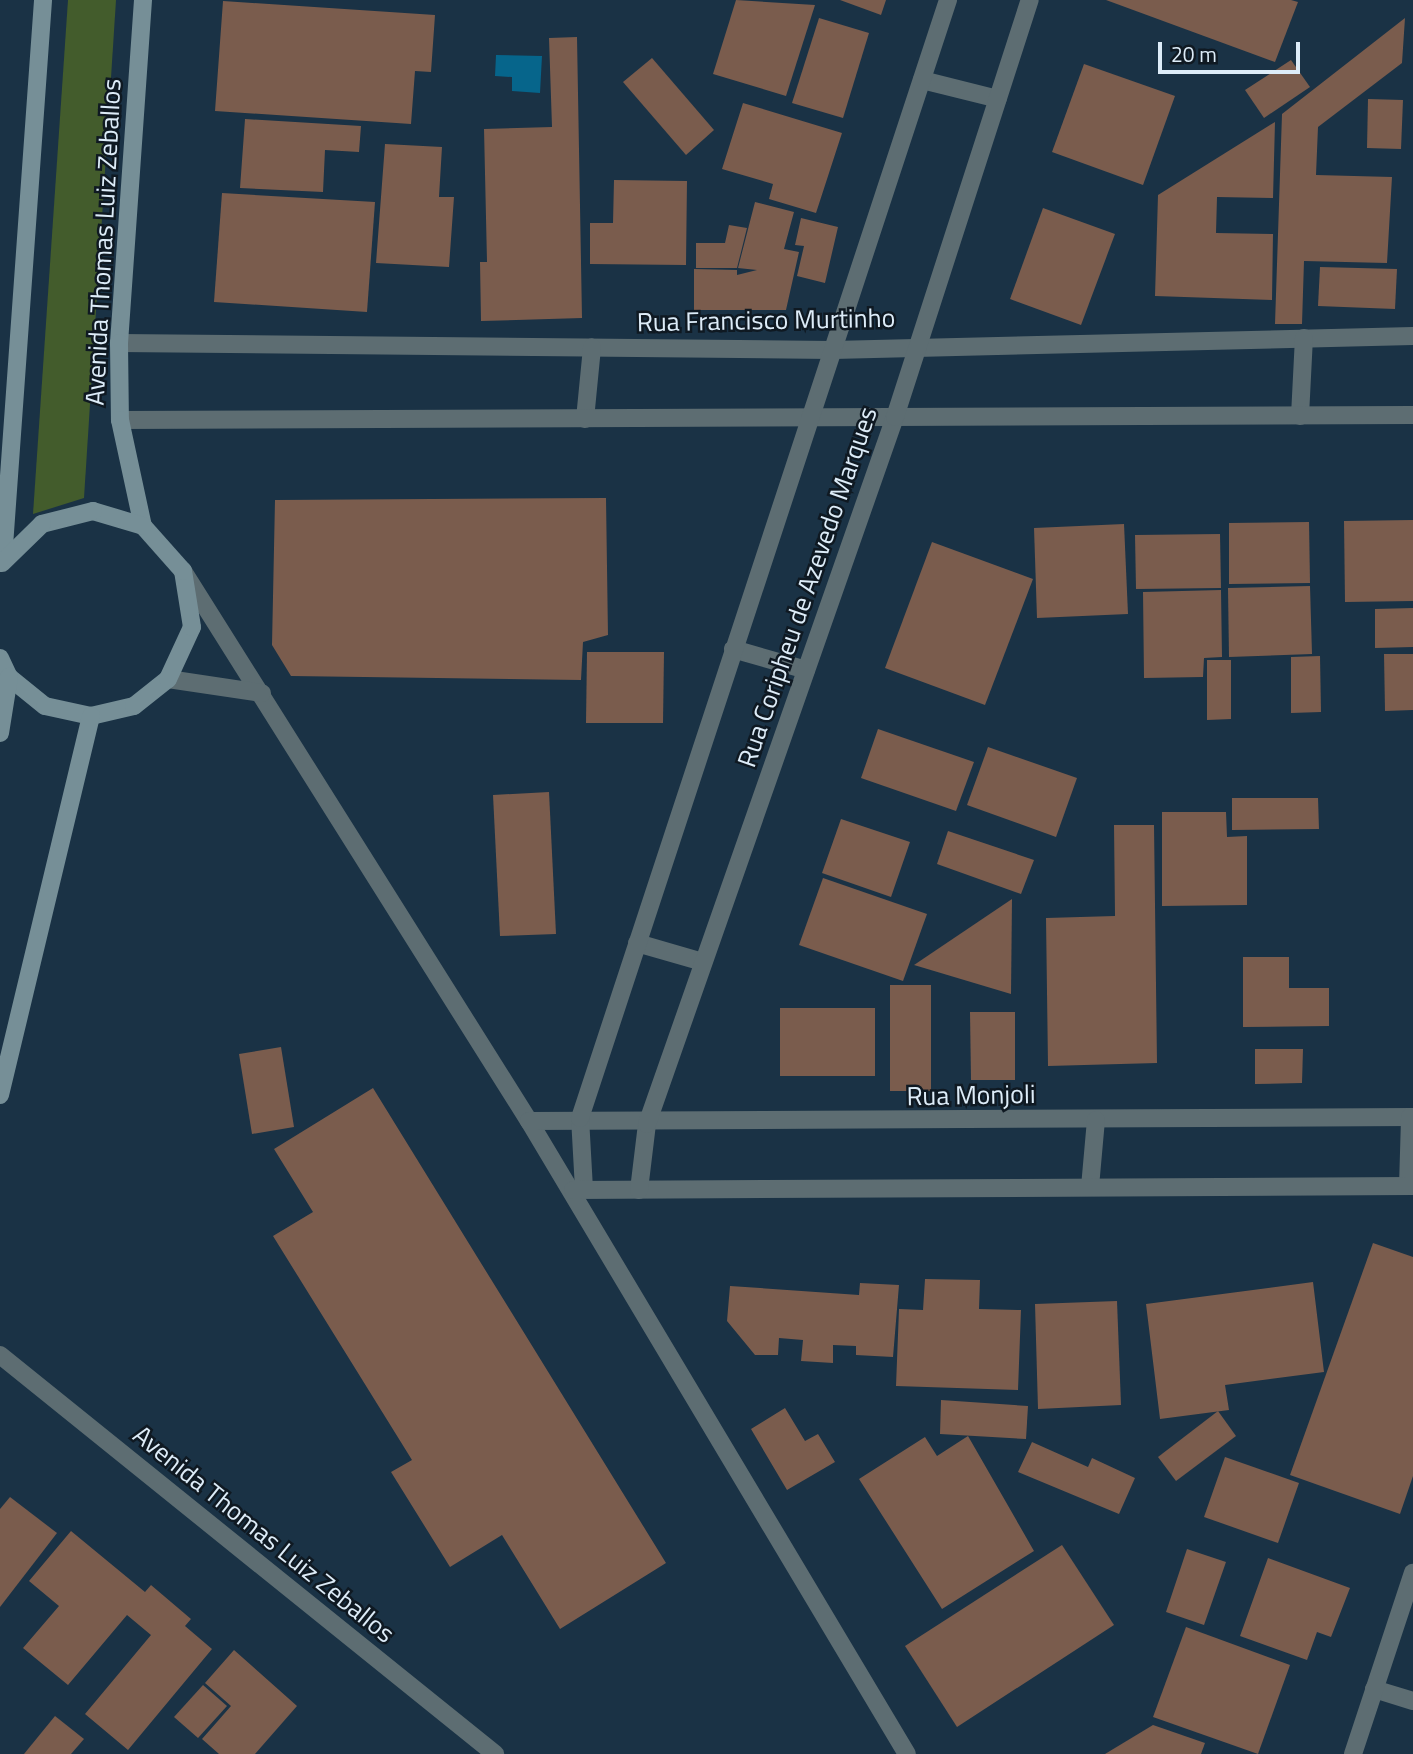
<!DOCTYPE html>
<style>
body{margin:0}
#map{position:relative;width:1413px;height:1754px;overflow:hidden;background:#1a3245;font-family:"Titillium Web",sans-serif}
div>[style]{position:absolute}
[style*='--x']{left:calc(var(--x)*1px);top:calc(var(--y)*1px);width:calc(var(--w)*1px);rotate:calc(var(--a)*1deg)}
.green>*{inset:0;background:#435c2c}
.water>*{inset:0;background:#06658b}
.building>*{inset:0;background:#7a5c4d}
.street>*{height:18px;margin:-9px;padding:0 9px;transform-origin:9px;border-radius:9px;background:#5d6d72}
.secondary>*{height:18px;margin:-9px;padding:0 9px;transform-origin:9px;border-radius:9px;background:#768f97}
span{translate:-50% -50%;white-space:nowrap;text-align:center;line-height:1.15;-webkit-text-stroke:5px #0f1922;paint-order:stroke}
.street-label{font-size:26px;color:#ddecf8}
.scale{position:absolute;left:1158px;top:42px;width:142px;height:32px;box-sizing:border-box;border:4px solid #ddecf8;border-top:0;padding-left:9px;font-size:21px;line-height:24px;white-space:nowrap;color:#ddecf8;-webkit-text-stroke:5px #0f1922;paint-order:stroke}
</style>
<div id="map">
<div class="green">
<div style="clip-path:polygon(68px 0,116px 0,84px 498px,33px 514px)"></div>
</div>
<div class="water">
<div style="clip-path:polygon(496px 55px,542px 56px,540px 93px,512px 91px,512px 77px,495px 76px)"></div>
</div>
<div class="building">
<div style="clip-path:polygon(736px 0,815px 5px,786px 96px,713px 74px)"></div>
<div style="clip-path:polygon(840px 0,886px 0,881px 15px)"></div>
<div style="clip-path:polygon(1106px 0,1291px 0,1298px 2px,1275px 62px)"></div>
<div style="clip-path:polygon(223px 1px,435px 15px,431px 72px,415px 71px,411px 124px,215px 111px)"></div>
<div style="clip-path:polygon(819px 18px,869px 33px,843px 118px,792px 103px)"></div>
<div style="clip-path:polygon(1405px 18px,1402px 63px,1318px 127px,1316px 175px,1392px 177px,1387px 263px,1304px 261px,1302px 324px,1275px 324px,1282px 114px)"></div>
<div style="clip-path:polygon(577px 37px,582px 318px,481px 321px,480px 262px,487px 262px,484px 129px,552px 127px,549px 38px)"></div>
<div style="clip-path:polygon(652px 58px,714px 130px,686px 155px,623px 82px)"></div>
<div style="clip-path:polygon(1291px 60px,1310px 87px,1264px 118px,1245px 90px)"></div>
<div style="clip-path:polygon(1084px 64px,1175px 96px,1143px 185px,1052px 152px)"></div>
<div style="clip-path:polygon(1368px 99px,1403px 100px,1401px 149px,1367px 148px)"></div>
<div style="clip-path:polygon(743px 103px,842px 133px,816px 213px,769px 199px,773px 184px,722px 169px)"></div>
<div style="clip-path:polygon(245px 119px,361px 126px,359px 152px,325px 150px,323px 192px,240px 188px)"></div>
<div style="clip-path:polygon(1275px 122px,1273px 198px,1217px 197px,1216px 233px,1273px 234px,1272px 300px,1155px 296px,1158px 195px)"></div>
<div style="clip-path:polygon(385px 144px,442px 147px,439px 197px,454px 197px,449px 267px,376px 263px)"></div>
<div style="clip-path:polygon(614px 180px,687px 181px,686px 265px,590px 264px,590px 223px,613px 223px)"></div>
<div style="clip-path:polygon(222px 193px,375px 202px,367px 312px,214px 302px)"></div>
<div style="clip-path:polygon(755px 202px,794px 212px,784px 249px,799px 252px,786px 310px,694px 310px,694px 269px,737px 270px,737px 275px,757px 270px,738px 268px)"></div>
<div style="clip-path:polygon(1043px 208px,1115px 234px,1081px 325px,1010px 299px)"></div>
<div style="clip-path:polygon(801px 218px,838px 227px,825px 283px,797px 276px,804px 246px,795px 245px)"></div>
<div style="clip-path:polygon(729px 225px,747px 228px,737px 268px,696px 268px,696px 243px,725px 243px)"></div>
<div style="clip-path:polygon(1320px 267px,1397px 269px,1395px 309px,1318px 306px)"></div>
<div style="clip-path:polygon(606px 498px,608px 635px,583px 642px,581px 680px,291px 676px,272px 645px,275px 500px)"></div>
<div style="clip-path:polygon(1413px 520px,1413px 601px,1345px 602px,1344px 521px)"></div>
<div style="clip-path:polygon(1309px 522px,1310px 583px,1229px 584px,1229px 523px)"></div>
<div style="clip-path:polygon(1124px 524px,1128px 614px,1037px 618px,1034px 528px)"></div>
<div style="clip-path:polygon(1220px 534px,1221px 588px,1136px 589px,1135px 535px)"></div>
<div style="clip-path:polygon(932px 542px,1033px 579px,985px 705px,885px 668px)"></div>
<div style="clip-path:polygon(1310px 586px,1312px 654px,1229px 657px,1228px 588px)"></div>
<div style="clip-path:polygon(1221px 590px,1222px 657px,1204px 658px,1203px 677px,1144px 678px,1143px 592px)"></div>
<div style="clip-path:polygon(1413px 608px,1413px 647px,1375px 648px,1375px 609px)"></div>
<div style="clip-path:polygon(587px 652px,664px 652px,663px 723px,586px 723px)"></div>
<div style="clip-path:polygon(1384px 654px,1413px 654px,1413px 710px,1385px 711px)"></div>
<div style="clip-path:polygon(1320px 656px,1321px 712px,1291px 713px,1291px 657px)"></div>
<div style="clip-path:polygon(1207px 660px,1231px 660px,1231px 719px,1207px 720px)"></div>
<div style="clip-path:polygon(878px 729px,974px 762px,956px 811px,861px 778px)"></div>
<div style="clip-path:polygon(988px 747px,1077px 778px,1056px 837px,967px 805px)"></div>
<div style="clip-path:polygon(549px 792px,556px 934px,500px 936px,493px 795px)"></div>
<div style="clip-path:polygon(1232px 798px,1318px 798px,1319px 829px,1232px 830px)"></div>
<div style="clip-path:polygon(1162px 812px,1226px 812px,1227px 837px,1247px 836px,1247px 905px,1162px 906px)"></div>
<div style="clip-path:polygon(841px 819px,910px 842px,891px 897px,822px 873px)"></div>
<div style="clip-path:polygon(1114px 825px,1154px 825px,1157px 1063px,1048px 1066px,1046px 918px,1115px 916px)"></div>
<div style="clip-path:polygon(948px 831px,1034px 860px,1021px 894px,937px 864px)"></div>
<div style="clip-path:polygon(823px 878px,927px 914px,903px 981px,799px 945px)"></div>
<div style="clip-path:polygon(1012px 899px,1011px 994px,914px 965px)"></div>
<div style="clip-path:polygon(1243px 957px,1289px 957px,1289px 988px,1329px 988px,1329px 1026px,1243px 1027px)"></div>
<div style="clip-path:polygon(890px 985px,931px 985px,931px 1091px,890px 1091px)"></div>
<div style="clip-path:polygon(780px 1008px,875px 1008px,875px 1076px,780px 1076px)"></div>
<div style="clip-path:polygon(970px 1012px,1015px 1012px,1015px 1080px,971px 1080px)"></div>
<div style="clip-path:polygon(281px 1047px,294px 1127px,252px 1134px,239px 1054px)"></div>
<div style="clip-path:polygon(1255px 1049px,1303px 1049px,1302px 1083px,1255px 1084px)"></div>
<div style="clip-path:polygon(373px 1088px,666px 1563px,560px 1629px,502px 1535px,450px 1567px,391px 1472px,412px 1460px,273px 1236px,313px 1212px,274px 1149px)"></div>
<div style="clip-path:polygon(1373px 1243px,1413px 1257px,1413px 1476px,1400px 1514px,1290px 1475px)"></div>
<div style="clip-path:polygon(925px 1279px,980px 1280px,979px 1309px,1021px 1310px,1018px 1390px,896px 1386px,899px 1309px,923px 1310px)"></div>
<div style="clip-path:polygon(1313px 1282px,1324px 1372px,1225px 1385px,1229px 1410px,1160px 1419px,1146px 1304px)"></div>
<div style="clip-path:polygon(860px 1283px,899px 1285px,893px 1357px,856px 1355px,856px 1346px,833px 1345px,833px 1363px,801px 1361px,803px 1340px,779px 1338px,778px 1355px,755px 1355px,727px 1321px,730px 1286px,859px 1295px)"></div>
<div style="clip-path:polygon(1117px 1301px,1121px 1405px,1038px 1409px,1035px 1304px)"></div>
<div style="clip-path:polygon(941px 1400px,1028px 1406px,1026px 1439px,940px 1434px)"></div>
<div style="clip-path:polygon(785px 1408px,805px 1441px,818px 1434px,835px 1462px,787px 1490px,751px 1429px)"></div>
<div style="clip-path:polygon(1218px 1411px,1236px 1436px,1176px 1481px,1158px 1457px)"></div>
<div style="clip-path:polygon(968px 1436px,1034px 1551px,942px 1609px,859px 1479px,925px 1437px,937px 1456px)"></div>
<div style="clip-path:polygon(1032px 1442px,1088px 1467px,1092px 1458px,1135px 1478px,1119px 1514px,1018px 1472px)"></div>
<div style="clip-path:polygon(1225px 1457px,1299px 1483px,1278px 1543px,1204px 1517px)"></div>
<div style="clip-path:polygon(10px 1497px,57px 1533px,0 1607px,0 1509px)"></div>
<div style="clip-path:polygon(71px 1531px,145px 1592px,151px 1585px,191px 1619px,185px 1626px,212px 1649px,128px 1750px,85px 1714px,151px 1635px,127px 1615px,68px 1685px,23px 1648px,59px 1606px,29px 1581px)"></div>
<div style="clip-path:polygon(1062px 1545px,1114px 1625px,957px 1727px,905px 1646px)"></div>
<div style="clip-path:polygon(1187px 1549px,1226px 1562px,1204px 1625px,1166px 1612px)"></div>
<div style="clip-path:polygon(1268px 1558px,1350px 1588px,1331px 1637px,1317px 1632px,1307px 1660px,1240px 1636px)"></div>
<div style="clip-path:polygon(1186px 1627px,1290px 1665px,1258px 1754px,1153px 1717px)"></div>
<div style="clip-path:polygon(234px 1650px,297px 1706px,255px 1754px,219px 1754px,202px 1739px,231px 1706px,205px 1683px)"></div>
<div style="clip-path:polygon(203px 1685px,227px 1706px,198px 1738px,174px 1717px)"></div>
<div style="clip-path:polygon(55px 1716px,84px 1739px,71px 1754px,24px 1754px)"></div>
<div style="clip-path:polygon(1153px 1725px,1205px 1743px,1201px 1754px,1105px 1754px)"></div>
</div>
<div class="street">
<div style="--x:922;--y:80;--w:78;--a:14"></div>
<div style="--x:119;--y:343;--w:714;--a:0.56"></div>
<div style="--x:833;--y:350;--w:580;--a:-1.38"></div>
<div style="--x:1300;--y:416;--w:78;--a:-87.1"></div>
<div style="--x:585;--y:419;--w:72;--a:-84.4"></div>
<div style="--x:120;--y:420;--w:1293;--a:-0.22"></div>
<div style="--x:183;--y:571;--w:650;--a:57.83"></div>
<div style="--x:529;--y:1121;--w:737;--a:59.16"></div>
<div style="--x:733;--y:649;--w:76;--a:16"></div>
<div style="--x:168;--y:679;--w:95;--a:8.5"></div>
<div style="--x:637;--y:943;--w:69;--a:16.1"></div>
<div style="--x:529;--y:1121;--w:884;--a:-0.26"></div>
<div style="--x:1408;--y:1186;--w:69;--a:-88.3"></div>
<div style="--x:1090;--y:1187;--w:67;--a:-84.9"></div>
<div style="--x:584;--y:1189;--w:71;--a:-93.2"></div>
<div style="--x:580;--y:1118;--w:1177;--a:-71.78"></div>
<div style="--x:573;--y:1190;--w:840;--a:-0.27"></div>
<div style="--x:639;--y:1190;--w:66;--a:-83.1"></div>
<div style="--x:647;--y:1124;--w:749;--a:-70.67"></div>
<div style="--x:895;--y:417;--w:438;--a:-72.1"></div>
<div style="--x:0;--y:1355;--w:636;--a:38.87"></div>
<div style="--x:1374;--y:1689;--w:41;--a:17.1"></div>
<div style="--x:1353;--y:1754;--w:191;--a:-71.7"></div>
</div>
<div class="secondary">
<div style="--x:143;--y:0;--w:344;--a:94"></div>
<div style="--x:119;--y:343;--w:77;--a:89.3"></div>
<div style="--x:120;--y:420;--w:108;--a:77.8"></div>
<div style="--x:3;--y:560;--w:561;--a:-85.91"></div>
<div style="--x:0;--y:658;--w:21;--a:65"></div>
<div style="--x:9;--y:677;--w:46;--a:38.9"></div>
<div style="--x:45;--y:706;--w:47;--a:12.3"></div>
<div style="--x:91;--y:716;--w:44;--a:-13.1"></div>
<div style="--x:134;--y:706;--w:43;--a:-38.5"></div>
<div style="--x:168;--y:679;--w:57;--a:-65.2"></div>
<div style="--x:192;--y:627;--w:57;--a:-99.1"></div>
<div style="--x:183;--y:571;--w:60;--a:-131.6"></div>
<div style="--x:143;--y:526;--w:52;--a:-163.3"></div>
<div style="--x:93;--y:511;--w:53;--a:165.7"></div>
<div style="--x:42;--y:524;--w:56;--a:135.7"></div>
<div style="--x:0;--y:733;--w:57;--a:-80.9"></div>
<div style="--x:0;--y:1095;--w:390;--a:-76.5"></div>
</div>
<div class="street-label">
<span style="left:103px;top:242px;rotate:-87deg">Avenida Thomas Luiz Zeballos</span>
<span style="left:766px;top:320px;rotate:-1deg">Rua Francisco Murtinho</span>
<span style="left:807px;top:587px;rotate:-71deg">Rua Coripheu de Azevedo Marques</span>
<span style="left:971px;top:1095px;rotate:-1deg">Rua Monjoli</span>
<span style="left:264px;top:1534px;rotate:39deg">Avenida Thomas Luiz Zeballos</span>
</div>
<div class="scale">20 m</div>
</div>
